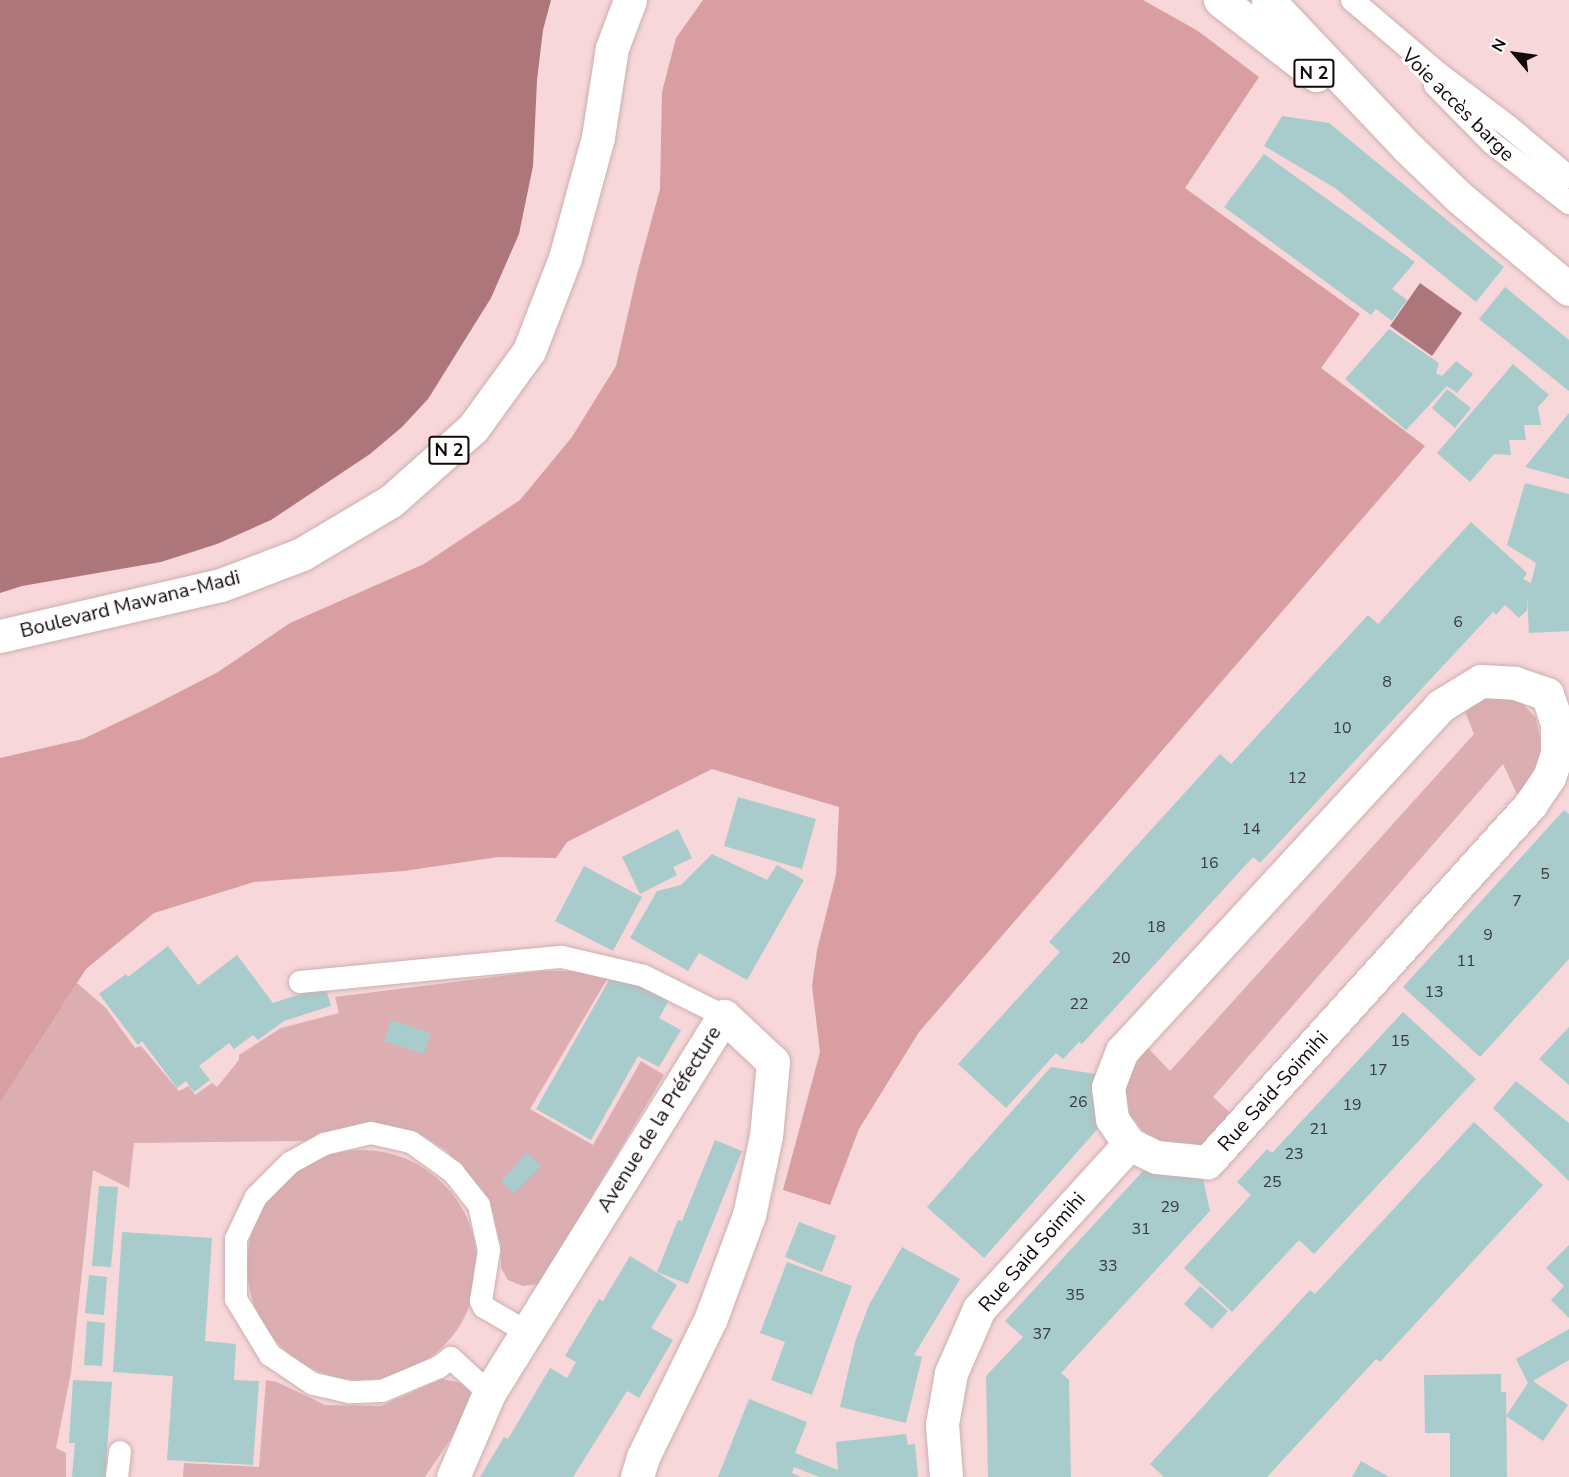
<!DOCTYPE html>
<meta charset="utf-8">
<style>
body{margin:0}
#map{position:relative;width:1569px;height:1477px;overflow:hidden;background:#f7d7d9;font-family:"Nunito Sans",sans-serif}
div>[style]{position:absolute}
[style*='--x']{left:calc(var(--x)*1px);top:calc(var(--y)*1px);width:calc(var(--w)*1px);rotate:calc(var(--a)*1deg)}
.green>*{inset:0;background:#dcaeb1}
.round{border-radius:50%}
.forest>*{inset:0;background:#d89ea2}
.water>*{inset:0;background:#ad767b}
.building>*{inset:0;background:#a8cbcb}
.roads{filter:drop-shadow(0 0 2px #cdaeb0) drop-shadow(0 0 2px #cdaeb0)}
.service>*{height:22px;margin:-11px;padding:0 11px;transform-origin:11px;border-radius:11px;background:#fff}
.minor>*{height:33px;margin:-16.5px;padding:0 16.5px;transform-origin:16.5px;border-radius:16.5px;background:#fff}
.primary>*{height:33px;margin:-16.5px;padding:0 16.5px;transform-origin:16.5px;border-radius:16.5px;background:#fff}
span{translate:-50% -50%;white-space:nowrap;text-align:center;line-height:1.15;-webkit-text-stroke:6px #fff;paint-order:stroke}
.number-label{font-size:16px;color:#393a3a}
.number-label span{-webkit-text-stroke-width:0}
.shield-label span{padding:2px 4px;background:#fff;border:2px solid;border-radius:4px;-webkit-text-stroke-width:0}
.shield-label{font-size:18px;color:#14090a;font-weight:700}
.street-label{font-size:20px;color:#14090a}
.north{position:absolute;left:1485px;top:24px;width:60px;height:60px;-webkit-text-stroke:4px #fff;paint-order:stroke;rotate:299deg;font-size:16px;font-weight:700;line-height:24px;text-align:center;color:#14090a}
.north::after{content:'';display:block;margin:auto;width:21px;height:27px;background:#14090a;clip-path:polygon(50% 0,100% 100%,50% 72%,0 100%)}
</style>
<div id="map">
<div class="green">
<div style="clip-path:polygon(1501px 695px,1522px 703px,1536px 718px,1541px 742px,1540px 759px,1534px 777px,1517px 794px,1503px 764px,1213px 1097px,1235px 1117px,1201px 1153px,1188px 1153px,1147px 1135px,1130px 1116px,1125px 1089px,1126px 1078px,1147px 1047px,1170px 1071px,1474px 734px,1463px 707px,1481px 696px)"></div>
<div style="clip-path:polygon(541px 971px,612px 971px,530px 1109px,593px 1145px,641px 1061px,664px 1075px,540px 1284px,523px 1286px,508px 1280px,501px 1268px,501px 1245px,488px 1199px,447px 1151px,423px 1136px,394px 1128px,307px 1141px,134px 1143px,129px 1188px,93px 1170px,71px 1373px,56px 1448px,66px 1453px,66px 1477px,0 1477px,0 1103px,77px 983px,106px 1008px,135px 1048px,141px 1046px,179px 1091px,189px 1086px,195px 1095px,212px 1083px,217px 1087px,239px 1060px,239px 1055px,281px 1028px,339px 1013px,335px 997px)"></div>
<div class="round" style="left:247px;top:1150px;width:230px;height:230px"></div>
<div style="clip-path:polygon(442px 1379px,462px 1383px,471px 1389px,472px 1398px,470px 1410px,425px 1477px,183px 1477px,184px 1463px,259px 1467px,266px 1380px,277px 1382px,325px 1405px,381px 1406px)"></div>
</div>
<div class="forest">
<div style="clip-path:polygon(703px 0,1143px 0,1198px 31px,1259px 77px,1185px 188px,1360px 314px,1321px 368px,1425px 446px,919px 1032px,859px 1129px,830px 1205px,783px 1190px,820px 1052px,812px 986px,817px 950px,836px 875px,839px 807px,712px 769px,567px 842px,556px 858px,498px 857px,404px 871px,254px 882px,154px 913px,86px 969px,0 1103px,0 758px,83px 739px,150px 707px,218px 672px,290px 623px,424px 564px,520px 500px,572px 437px,616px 366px,638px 270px,660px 189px,662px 92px,676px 38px)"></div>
</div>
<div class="water">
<div style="clip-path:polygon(0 0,551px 0,543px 30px,537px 80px,533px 166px,519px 234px,491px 298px,428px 399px,402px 427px,370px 454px,271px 520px,217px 544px,161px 562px,22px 586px,0 593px)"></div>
<div style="clip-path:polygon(1420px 283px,1462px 313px,1432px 356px,1390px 326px)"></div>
</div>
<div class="building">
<div style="clip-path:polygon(1282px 116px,1329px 123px,1504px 267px,1476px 302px,1335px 188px,1264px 146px)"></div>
<div style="clip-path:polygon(1264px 154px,1415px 262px,1392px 289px,1407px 300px,1392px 321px,1376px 309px,1371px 315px,1224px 207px)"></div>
<div style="clip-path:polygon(1505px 287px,1569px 340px,1569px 391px,1479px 319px)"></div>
<div style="clip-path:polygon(1389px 329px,1439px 363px,1436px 373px,1442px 376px,1456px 361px,1473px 374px,1457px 393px,1447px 386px,1406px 430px,1345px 379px)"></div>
<div style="clip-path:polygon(1513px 364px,1549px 395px,1538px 407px,1541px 425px,1524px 425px,1526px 440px,1509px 440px,1511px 455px,1494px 454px,1470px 482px,1437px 453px)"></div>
<div style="clip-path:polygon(1447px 389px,1471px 408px,1455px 428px,1432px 408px)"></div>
<div style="clip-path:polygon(1569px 413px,1569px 479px,1525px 467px)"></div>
<div style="clip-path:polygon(1525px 483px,1569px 494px,1569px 631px,1529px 633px,1527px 595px,1527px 610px,1519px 618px,1505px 605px,1496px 615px,1493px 612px,1260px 863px,1253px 857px,1082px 1044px,1079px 1042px,1063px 1059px,1056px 1053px,1006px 1108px,958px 1064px,1060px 952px,1049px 942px,1220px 754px,1231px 764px,1368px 615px,1378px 624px,1471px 522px,1527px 573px,1523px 579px,1531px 583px,1536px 563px,1507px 545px)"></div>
<div style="clip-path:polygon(738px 797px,816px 819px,802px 869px,724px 846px)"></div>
<div style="clip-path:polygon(1564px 810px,1569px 814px,1569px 959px,1480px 1057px,1403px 987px)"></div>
<div style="clip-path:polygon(678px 829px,692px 858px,673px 867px,677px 875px,640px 894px,622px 857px)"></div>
<div style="clip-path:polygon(712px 854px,767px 880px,777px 865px,804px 880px,747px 980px,699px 953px,688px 971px,630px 938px,657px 891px,681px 885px)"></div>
<div style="clip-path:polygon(584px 866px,642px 897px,613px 951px,555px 921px)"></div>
<div style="clip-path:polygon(168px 946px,198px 985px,237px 955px,273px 1003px,325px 986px,331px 1006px,284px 1021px,258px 1040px,253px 1035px,234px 1049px,229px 1043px,199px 1066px,210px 1080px,194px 1092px,186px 1081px,177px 1088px,142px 1041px,138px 1045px,99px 994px,126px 974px,128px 977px)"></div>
<div style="clip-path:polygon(613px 973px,670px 998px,659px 1018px,681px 1030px,659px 1067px,638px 1056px,591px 1140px,536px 1109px)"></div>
<div style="clip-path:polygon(1403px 1012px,1476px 1079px,1314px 1254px,1299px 1240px,1232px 1312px,1184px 1268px,1251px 1195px,1237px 1182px,1267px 1149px,1272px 1153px)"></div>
<div style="clip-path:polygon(391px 1020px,431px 1033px,424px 1054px,384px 1041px)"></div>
<div style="clip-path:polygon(1569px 1027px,1569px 1085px,1539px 1059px)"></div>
<div style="clip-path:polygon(1051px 1067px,1096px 1074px,1108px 1117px,984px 1258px,927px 1207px)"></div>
<div style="clip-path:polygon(1516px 1081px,1569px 1123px,1569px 1181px,1493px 1108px)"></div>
<div style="clip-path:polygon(1474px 1122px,1543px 1185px,1380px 1362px,1376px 1359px,1267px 1477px,1164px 1477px,1150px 1464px,1310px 1290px,1315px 1294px)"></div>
<div style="clip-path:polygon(715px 1140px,742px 1151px,688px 1284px,657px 1272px,678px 1220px,682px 1221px)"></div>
<div style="clip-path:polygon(527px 1153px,541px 1166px,514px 1194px,501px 1181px)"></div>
<div style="clip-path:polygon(1154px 1159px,1200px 1166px,1210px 1211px,1061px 1373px,1069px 1380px,1071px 1477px,988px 1477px,986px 1376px,1023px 1337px,1005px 1321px)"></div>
<div style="clip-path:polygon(99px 1186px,118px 1187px,111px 1267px,92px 1266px)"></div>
<div style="clip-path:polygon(799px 1222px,836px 1236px,822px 1272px,785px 1257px)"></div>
<div style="clip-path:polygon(122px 1232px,212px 1238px,205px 1341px,236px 1344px,234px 1380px,259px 1381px,253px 1465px,167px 1460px,173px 1376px,113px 1372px)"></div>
<div style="clip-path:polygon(1569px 1245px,1569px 1318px,1551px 1300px,1564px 1286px,1546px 1268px)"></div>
<div style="clip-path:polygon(902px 1247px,960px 1279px,914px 1355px,922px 1357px,906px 1423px,840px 1407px,855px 1342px,869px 1305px)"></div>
<div style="clip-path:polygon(630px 1256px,677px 1285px,651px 1328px,673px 1340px,639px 1398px,627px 1391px,573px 1477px,480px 1477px,504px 1437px,508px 1439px,550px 1368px,567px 1378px,576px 1362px,565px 1356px,599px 1299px,603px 1301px)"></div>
<div style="clip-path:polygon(787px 1262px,852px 1286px,812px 1395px,771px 1380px,785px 1342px,760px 1333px)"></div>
<div style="clip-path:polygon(89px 1275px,107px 1277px,104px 1315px,85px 1313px)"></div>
<div style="clip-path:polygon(1200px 1286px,1228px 1311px,1212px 1329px,1184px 1304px)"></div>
<div style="clip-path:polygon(87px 1321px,105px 1323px,102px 1366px,84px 1365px)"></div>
<div style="clip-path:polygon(1569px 1329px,1569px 1360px,1533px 1381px,1568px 1405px,1543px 1441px,1506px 1416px,1528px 1383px,1516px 1359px)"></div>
<div style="clip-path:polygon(1501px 1374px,1501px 1392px,1506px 1392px,1507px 1477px,1450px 1477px,1450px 1433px,1425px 1433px,1424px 1375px)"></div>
<div style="clip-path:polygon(73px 1380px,112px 1382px,105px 1477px,72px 1477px,75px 1443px,69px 1443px)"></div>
<div style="clip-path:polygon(749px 1399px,807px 1422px,795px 1453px,838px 1470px,836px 1442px,906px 1434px,908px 1445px,915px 1444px,918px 1477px,819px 1477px,794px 1467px,792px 1473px,801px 1477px,718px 1477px)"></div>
<div style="clip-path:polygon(1361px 1461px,1389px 1477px,1352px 1477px)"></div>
</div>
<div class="roads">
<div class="service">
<div style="--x:1352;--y:0;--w:113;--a:40.3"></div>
<div style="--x:1438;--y:73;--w:88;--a:37.1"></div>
<div style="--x:1508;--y:126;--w:80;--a:39.9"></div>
<div style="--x:1435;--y:85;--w:81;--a:45.5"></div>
<div style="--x:1492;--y:143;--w:98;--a:37.9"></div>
<div style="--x:300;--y:982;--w:263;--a:-5.5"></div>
<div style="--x:562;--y:957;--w:84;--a:13"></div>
<div style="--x:644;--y:976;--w:89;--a:26.6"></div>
<div style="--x:489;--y:1393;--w:52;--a:-137.4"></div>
<div style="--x:451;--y:1358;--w:15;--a:143"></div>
<div style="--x:439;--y:1367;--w:62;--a:157.2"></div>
<div style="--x:382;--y:1391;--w:33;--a:178"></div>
<div style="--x:349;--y:1392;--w:37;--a:-167"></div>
<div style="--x:313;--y:1384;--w:52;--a:-146"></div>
<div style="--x:270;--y:1355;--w:66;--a:-121.3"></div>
<div style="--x:236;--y:1299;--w:60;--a:-90"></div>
<div style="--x:236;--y:1239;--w:47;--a:-64.5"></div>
<div style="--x:256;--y:1197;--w:48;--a:-45"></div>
<div style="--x:290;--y:1163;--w:39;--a:-29"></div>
<div style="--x:324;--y:1144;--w:48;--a:-13.2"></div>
<div style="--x:371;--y:1133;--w:41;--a:12.7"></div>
<div style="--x:411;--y:1142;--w:52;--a:35.5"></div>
<div style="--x:453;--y:1172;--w:42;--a:51.8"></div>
<div style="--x:479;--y:1205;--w:46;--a:77.5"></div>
<div style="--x:489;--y:1250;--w:52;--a:98.9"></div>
<div style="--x:481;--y:1301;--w:7;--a:63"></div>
<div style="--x:484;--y:1307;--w:48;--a:30.3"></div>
<div style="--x:117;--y:1477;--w:25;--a:-83"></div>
</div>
<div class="minor">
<div style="--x:1481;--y:681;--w:34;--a:3"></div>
<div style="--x:1515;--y:683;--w:34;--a:19"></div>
<div style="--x:1547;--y:694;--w:31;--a:71"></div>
<div style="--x:1557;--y:723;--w:30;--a:90"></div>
<div style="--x:1557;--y:753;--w:25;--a:108"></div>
<div style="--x:1549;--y:777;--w:32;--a:124"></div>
<div style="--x:1531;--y:804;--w:483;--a:132.1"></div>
<div style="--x:1207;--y:1162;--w:51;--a:-174.4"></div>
<div style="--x:1156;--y:1157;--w:30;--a:-154"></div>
<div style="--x:1129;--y:1144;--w:30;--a:-124"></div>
<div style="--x:1112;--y:1119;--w:32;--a:-97"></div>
<div style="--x:1108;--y:1087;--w:39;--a:-69"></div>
<div style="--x:1122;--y:1051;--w:469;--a:-47.3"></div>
<div style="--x:1440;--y:706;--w:48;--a:-31.4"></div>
<div style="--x:453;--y:1477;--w:91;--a:-66.8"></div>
<div style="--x:489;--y:1393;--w:444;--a:-58.1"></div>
<div style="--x:724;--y:1016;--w:67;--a:43.2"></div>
<div style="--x:773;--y:1062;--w:74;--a:95.4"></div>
<div style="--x:766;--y:1136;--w:81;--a:102.1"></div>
<div style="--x:749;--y:1215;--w:110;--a:110.3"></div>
<div style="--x:711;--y:1318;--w:155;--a:116.1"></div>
<div style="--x:643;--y:1457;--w:21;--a:107"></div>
<div style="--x:946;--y:1477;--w:53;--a:-94.3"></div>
<div style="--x:942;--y:1424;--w:52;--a:-80"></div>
<div style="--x:951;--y:1373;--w:70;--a:-66.4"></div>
<div style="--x:979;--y:1309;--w:223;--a:-47.7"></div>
</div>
<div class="primary">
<div style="--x:1220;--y:0;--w:122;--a:38"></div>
<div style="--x:1268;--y:0;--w:202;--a:46.6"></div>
<div style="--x:1407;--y:147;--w:74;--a:43.9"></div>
<div style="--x:1460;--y:198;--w:142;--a:39.9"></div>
<div style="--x:0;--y:636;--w:227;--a:-13"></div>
<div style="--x:221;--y:585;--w:87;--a:-20.9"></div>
<div style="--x:302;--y:554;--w:104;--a:-30.8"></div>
<div style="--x:391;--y:501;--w:110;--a:-41.7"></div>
<div style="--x:473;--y:428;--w:95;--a:-54"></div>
<div style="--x:529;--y:351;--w:100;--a:-68.8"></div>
<div style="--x:565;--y:258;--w:125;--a:-74.7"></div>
<div style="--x:598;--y:137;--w:90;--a:-81.1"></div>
<div style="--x:612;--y:48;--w:51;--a:-69.4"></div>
</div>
</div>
<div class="number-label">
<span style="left:1458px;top:622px">6</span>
<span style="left:1387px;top:682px">8</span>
<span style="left:1342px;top:728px">10</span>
<span style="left:1297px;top:778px">12</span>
<span style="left:1251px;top:829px">14</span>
<span style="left:1209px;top:863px">16</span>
<span style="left:1545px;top:874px">5</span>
<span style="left:1517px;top:901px">7</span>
<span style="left:1156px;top:927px">18</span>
<span style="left:1488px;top:935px">9</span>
<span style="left:1121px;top:958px">20</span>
<span style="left:1466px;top:961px">11</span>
<span style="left:1434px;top:992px">13</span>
<span style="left:1079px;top:1004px">22</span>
<span style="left:1400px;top:1041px">15</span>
<span style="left:1378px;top:1070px">17</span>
<span style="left:1078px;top:1102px">26</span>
<span style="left:1352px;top:1105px">19</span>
<span style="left:1319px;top:1129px">21</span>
<span style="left:1294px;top:1154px">23</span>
<span style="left:1272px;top:1182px">25</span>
<span style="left:1170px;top:1207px">29</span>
<span style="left:1141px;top:1229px">31</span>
<span style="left:1108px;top:1266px">33</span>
<span style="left:1075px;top:1295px">35</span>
<span style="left:1042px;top:1334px">37</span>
</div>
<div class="shield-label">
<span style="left:1314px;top:73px">N 2</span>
<span style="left:449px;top:450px">N 2</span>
</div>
<div class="street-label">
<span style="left:1458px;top:105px;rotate:45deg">Voie accès barge</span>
<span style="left:130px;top:604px;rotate:-14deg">Boulevard Mawana-Madi</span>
<span style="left:1273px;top:1091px;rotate:-48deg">Rue Said-Soimihi</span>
<span style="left:659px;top:1119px;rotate:-58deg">Avenue de la Préfecture</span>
<span style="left:1032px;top:1252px;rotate:-49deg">Rue Said Soimihi</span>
</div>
<div class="north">N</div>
</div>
